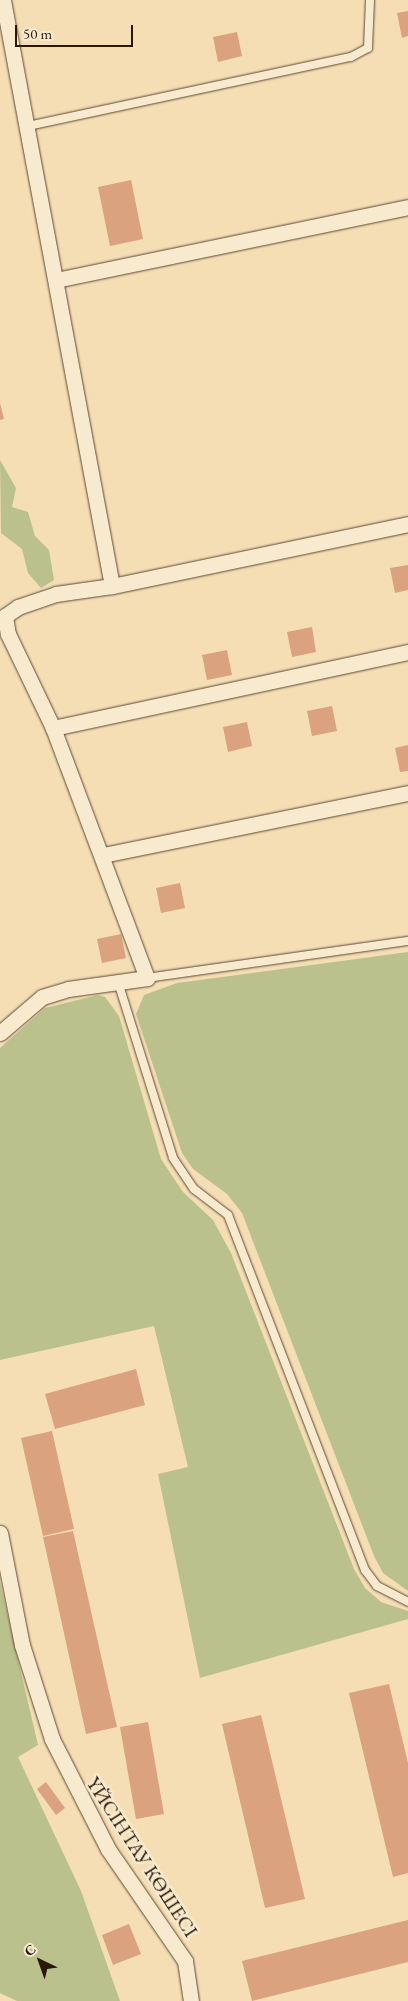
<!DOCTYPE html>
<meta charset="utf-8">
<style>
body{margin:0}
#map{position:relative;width:408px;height:2001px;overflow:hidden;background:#f5deb4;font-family:"EB Garamond",serif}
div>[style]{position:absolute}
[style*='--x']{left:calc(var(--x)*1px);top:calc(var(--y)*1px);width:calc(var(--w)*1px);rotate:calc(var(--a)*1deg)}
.green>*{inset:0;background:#bbc18d}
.building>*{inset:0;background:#daa27e}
.roads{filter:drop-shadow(0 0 1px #5e4933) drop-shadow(0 0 1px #5e4933)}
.service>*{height:8px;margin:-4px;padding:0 4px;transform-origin:4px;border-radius:4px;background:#f8eace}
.minor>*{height:15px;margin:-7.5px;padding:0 7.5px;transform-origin:7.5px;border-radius:7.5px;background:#f8eace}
span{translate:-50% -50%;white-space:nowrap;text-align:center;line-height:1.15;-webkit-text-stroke:5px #f8eace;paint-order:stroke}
.street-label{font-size:20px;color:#2b1708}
.north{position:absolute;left:15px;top:1936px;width:50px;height:50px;-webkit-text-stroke:4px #f8eace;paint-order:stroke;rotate:318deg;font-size:14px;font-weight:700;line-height:20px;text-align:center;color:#2b1708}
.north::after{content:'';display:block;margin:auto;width:18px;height:22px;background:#2b1708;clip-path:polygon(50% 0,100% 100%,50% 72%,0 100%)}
.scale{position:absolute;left:15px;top:25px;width:118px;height:22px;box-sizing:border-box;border:2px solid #2b1708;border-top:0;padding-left:6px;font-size:15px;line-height:18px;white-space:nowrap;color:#2b1708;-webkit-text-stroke:4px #f8eace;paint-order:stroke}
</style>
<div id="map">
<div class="green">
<div style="clip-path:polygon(0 460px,16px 488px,12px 507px,28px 512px,35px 536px,49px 550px,54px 580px,41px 588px,28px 573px,22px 549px,1px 533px)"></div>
<div style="clip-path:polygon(408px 952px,408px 1591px,383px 1573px,374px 1556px,242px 1213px,227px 1194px,193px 1169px,182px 1153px,136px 1014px,144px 995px,177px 983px)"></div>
<div style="clip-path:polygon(98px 995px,105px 997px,119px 1016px,161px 1159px,183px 1192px,213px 1220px,231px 1253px,354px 1569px,365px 1588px,381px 1602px,408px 1611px,408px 1619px,200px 1678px,158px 1474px,188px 1467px,154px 1326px,0 1360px,0 1048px,45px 1008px)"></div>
<div style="clip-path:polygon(0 1582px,38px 1745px,18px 1757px,81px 1891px,120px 2001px,17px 2001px,0 1993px)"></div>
</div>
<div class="building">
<div style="clip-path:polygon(408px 11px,408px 36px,402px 38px,397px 13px)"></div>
<div style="clip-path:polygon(237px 32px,242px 56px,218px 62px,213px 37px)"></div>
<div style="clip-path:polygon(131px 180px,143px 239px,110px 246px,98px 187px)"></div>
<div style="clip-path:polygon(0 403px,4px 419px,0 420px)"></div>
<div style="clip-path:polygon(408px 565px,408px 590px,395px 593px,390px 568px)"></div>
<div style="clip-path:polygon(312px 627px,316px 652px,292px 657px,287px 632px)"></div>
<div style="clip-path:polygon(227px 650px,232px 675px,207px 680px,202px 655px)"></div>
<div style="clip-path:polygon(332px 706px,337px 731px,312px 736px,307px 711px)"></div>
<div style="clip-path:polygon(247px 722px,252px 746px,228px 752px,223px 727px)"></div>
<div style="clip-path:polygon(408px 745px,408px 771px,400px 772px,395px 748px)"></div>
<div style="clip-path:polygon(180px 883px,185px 908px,161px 913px,156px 888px)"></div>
<div style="clip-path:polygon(121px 934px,126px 958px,102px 963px,97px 939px)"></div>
<div style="clip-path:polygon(136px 1369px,145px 1405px,55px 1429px,45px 1394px)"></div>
<div style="clip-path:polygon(52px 1431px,74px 1529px,43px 1536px,21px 1438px)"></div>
<div style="clip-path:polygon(73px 1531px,117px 1727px,86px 1734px,43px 1537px)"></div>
<div style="clip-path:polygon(389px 1684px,408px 1763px,408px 1873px,393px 1877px,349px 1693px)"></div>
<div style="clip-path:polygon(261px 1715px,305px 1899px,265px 1908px,222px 1724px)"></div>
<div style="clip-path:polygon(148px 1722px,164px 1814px,136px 1819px,120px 1727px)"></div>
<div style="clip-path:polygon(46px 1782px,65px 1808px,56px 1815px,37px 1789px)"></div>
<div style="clip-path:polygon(408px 1920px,408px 1962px,252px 2001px,242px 1961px)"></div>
<div style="clip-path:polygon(129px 1924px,141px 1954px,113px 1965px,102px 1935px)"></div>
</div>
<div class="roads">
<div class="service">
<div style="--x:28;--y:126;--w:330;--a:-12.1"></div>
<div style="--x:351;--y:57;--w:19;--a:-28"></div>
<div style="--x:368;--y:48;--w:48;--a:-87.6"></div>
<div style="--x:147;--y:978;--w:264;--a:-8.1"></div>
<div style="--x:118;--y:982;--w:184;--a:72.6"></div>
<div style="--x:173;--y:1158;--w:37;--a:56"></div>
<div style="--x:194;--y:1189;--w:43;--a:37.4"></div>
<div style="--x:228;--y:1215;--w:381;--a:68.9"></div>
<div style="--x:365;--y:1570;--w:20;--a:53"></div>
<div style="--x:377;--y:1586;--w:35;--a:27"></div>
</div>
<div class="minor">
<div style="--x:3;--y:0;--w:596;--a:79.46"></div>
<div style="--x:112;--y:586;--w:57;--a:171.9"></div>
<div style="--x:56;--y:594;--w:40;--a:161.1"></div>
<div style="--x:18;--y:607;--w:16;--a:145"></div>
<div style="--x:5;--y:616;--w:18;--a:81"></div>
<div style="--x:8;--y:634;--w:104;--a:64.4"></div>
<div style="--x:56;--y:280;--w:359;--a:-11.7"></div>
<div style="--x:112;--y:586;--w:302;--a:-11.8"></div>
<div style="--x:103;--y:855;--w:311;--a:-11.5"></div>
<div style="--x:0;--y:1033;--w:55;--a:-40.6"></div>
<div style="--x:42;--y:997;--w:27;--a:-17"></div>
<div style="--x:68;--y:989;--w:80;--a:-7.9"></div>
<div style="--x:147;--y:978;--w:267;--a:-110.6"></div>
<div style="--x:53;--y:728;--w:363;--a:-12.1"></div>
<div style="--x:0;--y:1533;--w:114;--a:78.9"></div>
<div style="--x:22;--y:1645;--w:99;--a:72.3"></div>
<div style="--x:52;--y:1739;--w:123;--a:63"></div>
<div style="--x:108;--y:1849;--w:136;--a:55.5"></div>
<div style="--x:185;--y:1961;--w:40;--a:81.5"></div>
</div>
</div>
<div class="street-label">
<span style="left:142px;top:1857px;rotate:57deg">ҮЙСІНТАУ КӨШЕСІ</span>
</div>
<div class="north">С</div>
<div class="scale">50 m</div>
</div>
